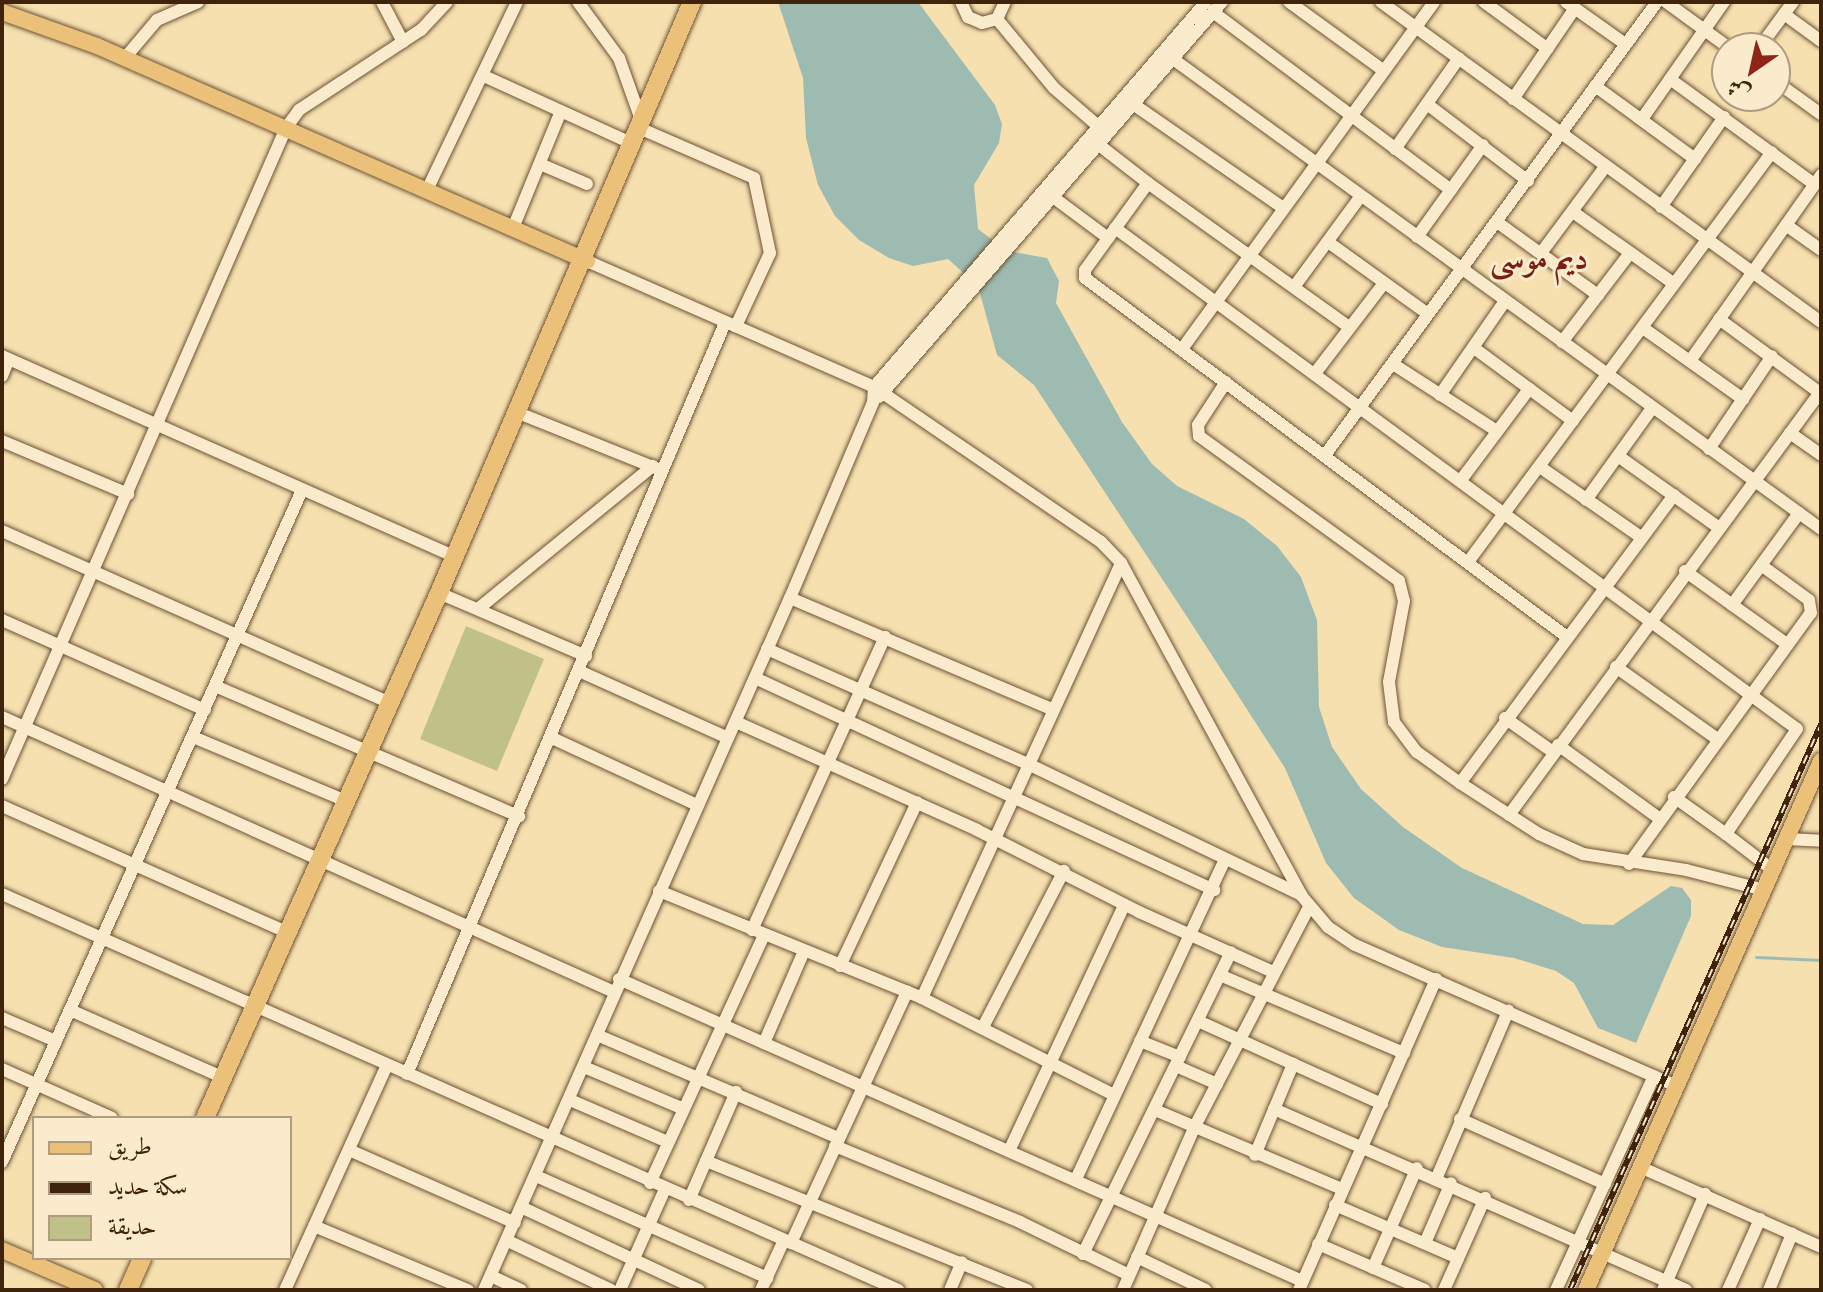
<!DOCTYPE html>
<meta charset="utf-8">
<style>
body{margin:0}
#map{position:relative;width:1823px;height:1292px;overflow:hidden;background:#f6e0b0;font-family:"IM FELL Great Primer",Amiri,serif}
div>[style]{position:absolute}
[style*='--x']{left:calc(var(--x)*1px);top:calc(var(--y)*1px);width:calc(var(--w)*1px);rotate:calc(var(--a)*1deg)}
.green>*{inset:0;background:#c0c188}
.water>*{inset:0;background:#9ebbb2}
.stream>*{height:3px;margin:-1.5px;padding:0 1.5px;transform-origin:1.5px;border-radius:1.5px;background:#9ebbb2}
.roads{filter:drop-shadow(0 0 2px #6d5235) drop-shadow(0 0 2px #6d5235)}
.minor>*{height:12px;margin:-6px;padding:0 6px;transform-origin:6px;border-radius:6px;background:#f9ebcc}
.major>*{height:16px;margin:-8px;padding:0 8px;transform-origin:8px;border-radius:8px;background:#ebc078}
.highway>*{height:18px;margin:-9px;padding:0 9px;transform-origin:9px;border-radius:9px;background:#ebc078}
.rail>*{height:6px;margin-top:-3px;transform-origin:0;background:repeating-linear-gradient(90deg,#f9ebcc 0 9px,#3f230c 0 18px);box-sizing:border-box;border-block:2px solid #3f230c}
span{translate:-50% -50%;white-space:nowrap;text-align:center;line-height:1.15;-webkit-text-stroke:6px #f9ebcc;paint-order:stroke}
.quarter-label{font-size:32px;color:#7a1f14;font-weight:700}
.frame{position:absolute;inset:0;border:4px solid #3f230c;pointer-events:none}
.legend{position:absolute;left:32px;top:1116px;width:260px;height:144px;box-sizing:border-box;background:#f9ebcc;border:2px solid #af9b7f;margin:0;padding:10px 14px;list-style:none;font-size:24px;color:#3f230c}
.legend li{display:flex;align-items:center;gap:16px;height:40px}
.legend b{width:40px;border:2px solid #af9b7f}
.north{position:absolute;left:1711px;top:32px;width:80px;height:80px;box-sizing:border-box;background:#f9ebcc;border:2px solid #af9b7f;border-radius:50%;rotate:214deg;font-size:22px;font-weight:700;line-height:32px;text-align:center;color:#3f230c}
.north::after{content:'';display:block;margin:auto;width:28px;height:36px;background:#8f2418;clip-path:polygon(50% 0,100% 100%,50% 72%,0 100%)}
</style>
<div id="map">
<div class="green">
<div style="clip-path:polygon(466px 626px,544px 659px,497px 771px,420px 739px)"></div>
</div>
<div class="water">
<div style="clip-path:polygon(778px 2px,918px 2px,995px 105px,1002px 124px,999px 143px,974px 185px,978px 229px,1007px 251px,1047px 258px,1059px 281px,1056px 303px,1122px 422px,1152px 464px,1177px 486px,1244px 519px,1277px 546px,1301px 577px,1317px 620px,1319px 707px,1332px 747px,1361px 789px,1403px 827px,1462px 868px,1583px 924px,1613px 925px,1671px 886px,1682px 888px,1691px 900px,1691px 916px,1636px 1043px,1598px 1028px,1574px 983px,1556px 971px,1514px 958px,1442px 947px,1399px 930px,1354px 898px,1326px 863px,1285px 768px,1180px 606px,1034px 385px,997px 355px,978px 286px,948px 259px,913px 266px,889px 258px,859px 240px,835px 216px,818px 185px,806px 138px,803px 78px)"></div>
</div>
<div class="stream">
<div style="--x:1756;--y:957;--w:65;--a:2.6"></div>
</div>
<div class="roads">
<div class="minor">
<div style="--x:382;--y:2;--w:45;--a:62.3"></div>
<div style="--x:578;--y:2;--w:69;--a:53.8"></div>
<div style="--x:619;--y:58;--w:63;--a:70.4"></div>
<div style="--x:961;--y:2;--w:17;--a:65"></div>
<div style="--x:968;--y:17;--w:15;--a:23"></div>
<div style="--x:982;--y:23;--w:16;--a:-15"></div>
<div style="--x:997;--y:19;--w:19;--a:-65"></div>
<div style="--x:1289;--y:2;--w:116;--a:35.9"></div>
<div style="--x:1381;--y:2;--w:544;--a:36.03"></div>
<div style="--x:1484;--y:2;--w:79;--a:36.3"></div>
<div style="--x:1566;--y:2;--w:72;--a:35.4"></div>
<div style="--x:1666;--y:2;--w:78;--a:36.1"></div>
<div style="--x:1213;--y:12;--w:297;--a:36.8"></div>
<div style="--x:1784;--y:14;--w:46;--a:36.1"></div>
<div style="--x:997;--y:19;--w:89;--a:50.4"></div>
<div style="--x:1054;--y:88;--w:58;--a:40.8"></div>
<div style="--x:1759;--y:48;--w:57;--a:-53.5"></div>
<div style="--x:124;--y:59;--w:51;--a:-49.8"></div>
<div style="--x:157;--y:20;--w:45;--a:-23.7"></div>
<div style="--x:1173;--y:59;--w:801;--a:35.95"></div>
<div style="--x:484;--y:76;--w:159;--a:24.5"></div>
<div style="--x:1670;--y:79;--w:178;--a:36.1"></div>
<div style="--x:1775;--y:81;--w:57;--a:35.7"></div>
<div style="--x:1595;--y:86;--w:124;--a:36.1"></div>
<div style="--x:1513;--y:99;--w:110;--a:-55.7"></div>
<div style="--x:1133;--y:104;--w:181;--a:34.7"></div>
<div style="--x:1427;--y:104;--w:127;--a:37.3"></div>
<div style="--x:1642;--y:119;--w:143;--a:-55"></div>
<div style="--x:646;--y:131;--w:118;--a:23.5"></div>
<div style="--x:754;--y:178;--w:77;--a:78"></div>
<div style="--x:770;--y:253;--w:81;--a:115"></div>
<div style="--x:1099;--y:145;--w:62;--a:37.8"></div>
<div style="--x:1148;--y:183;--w:107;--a:125.9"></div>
<div style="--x:1085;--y:270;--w:8;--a:90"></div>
<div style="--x:1085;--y:278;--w:601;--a:36.68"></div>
<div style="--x:1395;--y:149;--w:111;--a:-54.9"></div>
<div style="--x:540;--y:164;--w:51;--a:23.1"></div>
<div style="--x:1148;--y:183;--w:247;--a:35.6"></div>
<div style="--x:427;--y:190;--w:208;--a:-64.4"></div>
<div style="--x:1053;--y:197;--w:69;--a:36.7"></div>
<div style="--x:1661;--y:207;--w:110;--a:-55"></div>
<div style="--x:1573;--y:212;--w:123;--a:35.4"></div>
<div style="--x:1497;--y:222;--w:125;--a:35.9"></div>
<div style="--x:1786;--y:225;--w:43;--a:35.5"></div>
<div style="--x:513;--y:228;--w:126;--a:-67.7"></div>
<div style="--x:1115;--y:228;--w:846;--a:36.3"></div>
<div style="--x:1797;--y:729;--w:127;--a:124.1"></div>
<div style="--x:1726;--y:834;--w:64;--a:-144.6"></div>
<div style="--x:1417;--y:237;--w:113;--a:-54.3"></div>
<div style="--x:1328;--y:242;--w:123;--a:35.8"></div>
<div style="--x:1541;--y:253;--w:107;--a:-53.3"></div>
<div style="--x:587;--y:261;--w:313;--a:23.7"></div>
<div style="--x:874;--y:387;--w:275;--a:34.3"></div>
<div style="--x:1101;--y:542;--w:29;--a:46"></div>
<div style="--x:1121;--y:563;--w:378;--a:61.5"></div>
<div style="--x:1301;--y:895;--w:42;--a:49.8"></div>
<div style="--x:1328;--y:927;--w:32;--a:34"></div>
<div style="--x:1355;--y:945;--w:351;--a:23.7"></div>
<div style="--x:1294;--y:287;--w:112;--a:-53.7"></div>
<div style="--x:1719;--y:319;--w:125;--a:36.2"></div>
<div style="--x:1643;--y:328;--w:123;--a:35.4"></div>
<div style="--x:1562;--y:342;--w:112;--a:-52.6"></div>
<div style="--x:1474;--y:348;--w:123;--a:36.4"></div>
<div style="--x:1182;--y:349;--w:429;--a:-54"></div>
<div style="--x:2;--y:356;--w:493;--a:23.9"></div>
<div style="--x:1690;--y:361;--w:228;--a:-54.8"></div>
<div style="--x:1393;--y:364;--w:124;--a:32.8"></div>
<div style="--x:1316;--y:372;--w:112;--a:-52.6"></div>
<div style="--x:2;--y:376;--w:18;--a:-68"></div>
<div style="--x:1226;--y:382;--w:51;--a:123.1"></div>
<div style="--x:1198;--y:425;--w:11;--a:85"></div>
<div style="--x:1199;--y:436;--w:247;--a:35.9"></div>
<div style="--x:1399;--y:581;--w:21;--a:76"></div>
<div style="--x:1404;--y:601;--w:82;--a:100.5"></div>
<div style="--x:1389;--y:682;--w:40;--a:82.9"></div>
<div style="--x:1394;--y:722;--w:38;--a:53"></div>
<div style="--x:1417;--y:752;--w:53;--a:35.8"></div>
<div style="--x:1440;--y:395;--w:114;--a:-55.3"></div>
<div style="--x:879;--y:397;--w:523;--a:-49.03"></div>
<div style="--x:516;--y:412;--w:153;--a:21.9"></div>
<div style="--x:1790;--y:433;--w:38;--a:35"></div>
<div style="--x:2;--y:441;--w:137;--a:22.8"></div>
<div style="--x:1709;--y:449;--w:112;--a:-55.9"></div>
<div style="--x:1325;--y:455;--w:562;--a:-53.76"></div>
<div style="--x:1618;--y:456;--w:123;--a:35.4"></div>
<div style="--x:1540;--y:467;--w:124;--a:34.8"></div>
<div style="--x:1461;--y:480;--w:114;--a:-53.2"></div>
<div style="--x:1674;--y:495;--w:359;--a:126.6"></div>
<div style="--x:1460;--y:783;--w:94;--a:32.8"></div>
<div style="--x:1539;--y:834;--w:48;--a:24.4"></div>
<div style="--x:1583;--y:854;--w:104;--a:8.8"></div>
<div style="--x:1686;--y:870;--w:81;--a:14.4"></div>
<div style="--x:1586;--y:500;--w:113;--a:-54.3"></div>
<div style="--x:2;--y:531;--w:422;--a:23.9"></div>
<div style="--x:1468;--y:562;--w:510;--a:-53.44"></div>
<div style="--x:1685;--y:571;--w:125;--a:35.6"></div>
<div style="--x:439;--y:593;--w:160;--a:23.2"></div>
<div style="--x:790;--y:598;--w:285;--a:23"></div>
<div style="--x:1732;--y:605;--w:114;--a:-53.9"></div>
<div style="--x:478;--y:609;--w:226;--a:-39.3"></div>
<div style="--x:2;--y:620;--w:222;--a:23.9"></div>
<div style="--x:767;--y:649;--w:285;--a:23.8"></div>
<div style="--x:1028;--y:764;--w:303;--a:25.6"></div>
<div style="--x:1616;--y:667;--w:123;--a:35.4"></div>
<div style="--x:579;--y:671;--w:163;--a:24.2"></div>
<div style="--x:755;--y:678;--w:506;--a:24.79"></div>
<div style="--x:215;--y:686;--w:331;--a:23.2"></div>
<div style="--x:2;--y:717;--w:671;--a:24.2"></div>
<div style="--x:1505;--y:718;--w:59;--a:35.3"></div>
<div style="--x:736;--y:722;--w:264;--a:24.1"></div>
<div style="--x:977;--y:830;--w:182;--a:26.8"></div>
<div style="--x:1139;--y:912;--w:147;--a:24.1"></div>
<div style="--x:193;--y:737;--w:166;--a:22.7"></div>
<div style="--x:552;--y:738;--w:160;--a:24.8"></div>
<div style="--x:1558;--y:745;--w:125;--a:35.9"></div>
<div style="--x:2;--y:779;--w:710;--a:-66.43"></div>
<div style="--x:286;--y:128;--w:22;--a:-54"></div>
<div style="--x:299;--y:110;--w:146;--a:-33.3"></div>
<div style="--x:421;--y:30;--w:38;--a:-47"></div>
<div style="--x:2;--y:806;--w:313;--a:23.9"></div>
<div style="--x:1509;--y:815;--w:526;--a:-53.65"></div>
<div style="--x:1726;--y:834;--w:59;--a:37.5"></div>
<div style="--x:1787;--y:839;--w:34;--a:3"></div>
<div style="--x:1629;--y:864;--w:310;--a:-54.1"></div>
<div style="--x:1811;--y:613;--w:13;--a:-99"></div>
<div style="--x:1809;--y:600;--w:59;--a:-143.9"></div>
<div style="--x:659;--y:891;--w:284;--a:22.1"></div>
<div style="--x:922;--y:998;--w:215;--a:26.8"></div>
<div style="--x:2;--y:894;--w:980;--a:23.84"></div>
<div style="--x:752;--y:930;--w:322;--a:-65.6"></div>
<div style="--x:840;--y:966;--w:181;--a:-64.8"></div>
<div style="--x:1220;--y:975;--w:200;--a:23"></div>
<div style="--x:619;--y:979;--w:747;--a:23.85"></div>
<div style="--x:922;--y:998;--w:478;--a:-65.4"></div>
<div style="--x:70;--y:1010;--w:166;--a:23.8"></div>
<div style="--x:2;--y:1018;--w:59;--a:23.1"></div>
<div style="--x:1198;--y:1021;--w:202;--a:24.3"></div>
<div style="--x:983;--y:1027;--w:176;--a:-62.6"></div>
<div style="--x:597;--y:1035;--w:263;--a:23.1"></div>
<div style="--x:1140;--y:1041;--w:43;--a:21.8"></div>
<div style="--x:764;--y:1043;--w:100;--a:-66.5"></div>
<div style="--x:1176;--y:1066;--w:45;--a:23.7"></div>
<div style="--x:584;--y:1067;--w:108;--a:22.8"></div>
<div style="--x:2;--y:1069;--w:120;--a:24"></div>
<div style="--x:407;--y:1074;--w:816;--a:-67.05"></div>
<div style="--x:570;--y:1100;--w:107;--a:23.2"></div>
<div style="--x:1274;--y:1109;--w:450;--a:23.7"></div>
<div style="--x:1155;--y:1110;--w:203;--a:22.9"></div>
<div style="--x:1460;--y:1119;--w:159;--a:24.1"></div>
<div style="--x:835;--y:1146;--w:200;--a:22.3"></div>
<div style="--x:1020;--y:1222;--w:121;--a:25.9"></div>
<div style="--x:349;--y:1150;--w:181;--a:23.7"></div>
<div style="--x:1009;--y:1151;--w:272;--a:-64.9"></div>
<div style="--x:1255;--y:1155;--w:99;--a:-67.3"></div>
<div style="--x:706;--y:1161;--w:346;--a:21.9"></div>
<div style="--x:2;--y:1162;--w:736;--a:-65.94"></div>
<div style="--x:1640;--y:1167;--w:198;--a:23.8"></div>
<div style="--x:536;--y:1176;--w:253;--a:23.8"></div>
<div style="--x:1437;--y:1177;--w:181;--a:-66.8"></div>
<div style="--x:1076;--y:1179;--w:353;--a:-65"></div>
<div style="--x:650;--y:1183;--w:273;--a:-65.3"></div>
<div style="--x:689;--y:1200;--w:118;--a:-66.5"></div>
<div style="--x:1335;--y:1205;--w:134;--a:23.3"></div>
<div style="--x:523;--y:1208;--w:194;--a:25"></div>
<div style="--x:314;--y:1226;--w:167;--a:22.6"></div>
<div style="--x:508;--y:1241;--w:114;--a:25.4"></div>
<div style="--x:791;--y:1243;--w:277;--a:-65.2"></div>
<div style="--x:1425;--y:1243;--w:65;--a:-66.6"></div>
<div style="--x:1318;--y:1244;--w:116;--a:23.3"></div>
<div style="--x:1083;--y:1254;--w:336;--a:-63.9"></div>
<div style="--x:1137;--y:1257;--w:76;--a:25.6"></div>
<div style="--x:1373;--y:1268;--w:109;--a:-66.3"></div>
<div style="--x:491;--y:1276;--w:33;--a:25"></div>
<div style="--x:285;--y:1290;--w:247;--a:-65.6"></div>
<div style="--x:484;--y:1290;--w:757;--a:-66.15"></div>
<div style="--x:790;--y:598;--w:213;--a:-67"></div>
<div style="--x:873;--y:402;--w:15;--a:-86"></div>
<div style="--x:874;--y:387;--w:508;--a:-49.23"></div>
<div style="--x:620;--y:1290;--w:111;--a:-66"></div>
<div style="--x:761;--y:1290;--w:55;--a:-65.3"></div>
<div style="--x:950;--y:1290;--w:30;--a:-67"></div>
<div style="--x:1123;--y:1290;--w:177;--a:-66.3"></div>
<div style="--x:1194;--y:1128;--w:249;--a:-62.5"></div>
<div style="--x:1299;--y:1290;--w:340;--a:-66.2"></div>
<div style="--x:1444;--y:1290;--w:101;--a:-66"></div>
<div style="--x:1556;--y:1290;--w:235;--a:-65.4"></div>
<div style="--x:1663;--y:1290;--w:105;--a:-66.4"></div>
<div style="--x:1728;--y:1290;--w:78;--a:-65.7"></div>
<div style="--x:1769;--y:1290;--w:61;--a:-67.7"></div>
</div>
<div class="major">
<div style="--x:2;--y:12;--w:101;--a:19.7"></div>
<div style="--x:97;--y:46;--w:535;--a:23.69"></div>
<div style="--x:2;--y:1250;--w:101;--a:23.3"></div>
<div style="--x:1586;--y:1290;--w:579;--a:-66.05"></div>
</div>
<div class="highway">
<div style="--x:205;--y:1118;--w:575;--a:-65.98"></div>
<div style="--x:439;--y:593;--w:643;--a:-66.82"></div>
<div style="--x:128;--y:1290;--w:35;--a:-66"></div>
</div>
</div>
<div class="rail">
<div style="--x:1570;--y:1290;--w:619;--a:-66.08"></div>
</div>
<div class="quarter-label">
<span style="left:1539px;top:259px">ديم موسى</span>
</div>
<div class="frame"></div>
<ul class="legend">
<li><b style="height:10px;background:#ebc078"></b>طريق</li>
<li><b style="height:10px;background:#3f230c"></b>سكة حديد</li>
<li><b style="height:22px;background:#c0c188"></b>حديقة</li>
</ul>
<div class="north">ش</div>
</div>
